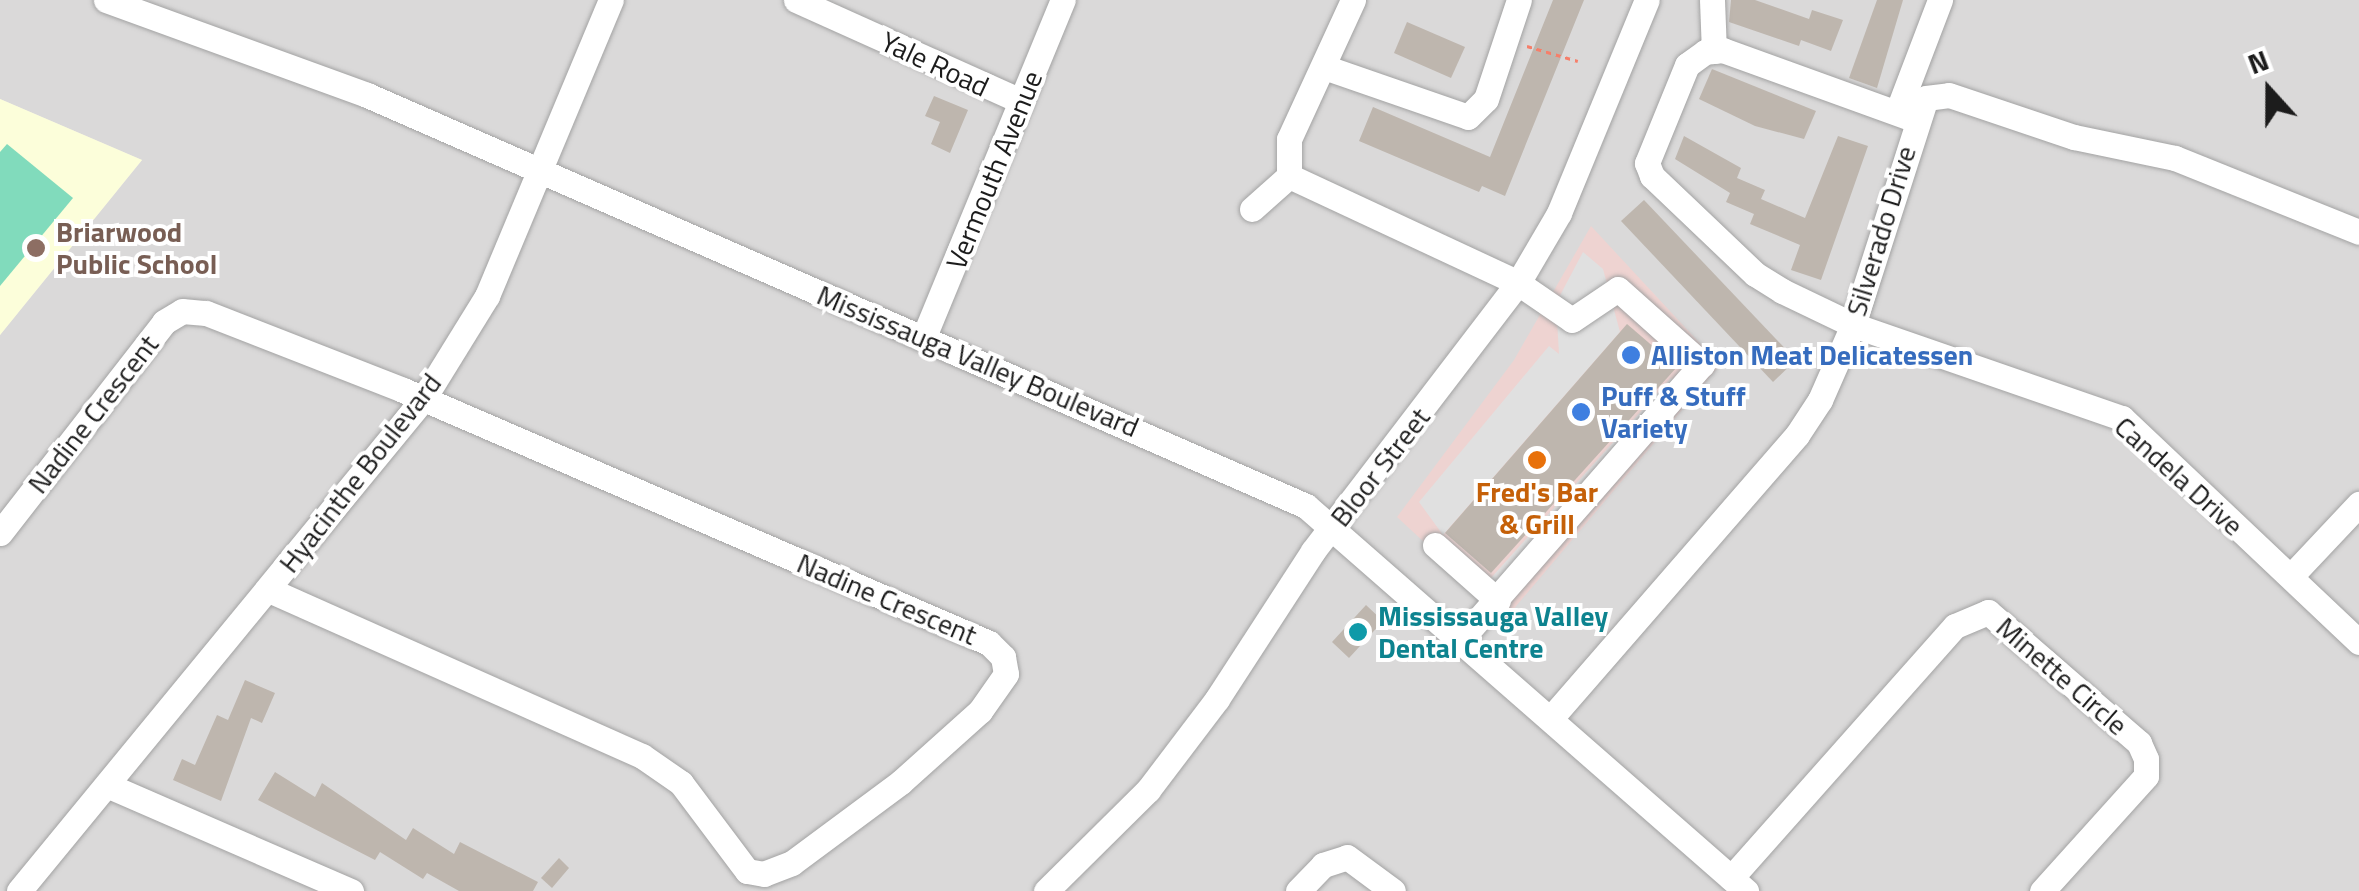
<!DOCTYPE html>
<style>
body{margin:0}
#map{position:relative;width:2359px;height:891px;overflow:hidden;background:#edeae2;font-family:"Titillium Web",sans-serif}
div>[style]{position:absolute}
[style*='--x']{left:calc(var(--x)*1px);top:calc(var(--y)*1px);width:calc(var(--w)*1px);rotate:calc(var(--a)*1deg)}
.residential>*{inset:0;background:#dad9d9}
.commercial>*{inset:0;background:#eed3d1}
.education>*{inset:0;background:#fcfeda}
.pitch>*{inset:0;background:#81dbbc}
.parking>*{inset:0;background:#e0e0e0}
.building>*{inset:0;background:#beb6ae}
.path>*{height:2.5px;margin-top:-1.25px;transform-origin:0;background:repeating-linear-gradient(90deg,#f67f6a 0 5px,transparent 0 10px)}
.roads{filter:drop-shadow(0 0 2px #a3a3a3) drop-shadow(0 0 2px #a3a3a3)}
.minor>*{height:25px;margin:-12.5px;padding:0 12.5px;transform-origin:12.5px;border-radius:12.5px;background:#fff}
.dots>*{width:28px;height:28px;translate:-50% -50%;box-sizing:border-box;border:5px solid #fff;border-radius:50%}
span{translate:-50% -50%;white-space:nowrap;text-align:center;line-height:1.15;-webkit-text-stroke:8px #fff;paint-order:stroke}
.street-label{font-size:28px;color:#1c1c1c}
.education-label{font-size:28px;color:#785e54;font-weight:700}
.left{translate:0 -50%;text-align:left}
.shop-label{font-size:28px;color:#366cbe;font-weight:700}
.food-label{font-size:28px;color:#c56008;font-weight:700}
.culture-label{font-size:28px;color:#0d838f;font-weight:700}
.north{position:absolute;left:2219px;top:40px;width:100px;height:100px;-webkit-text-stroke:8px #fff;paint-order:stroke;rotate:339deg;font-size:28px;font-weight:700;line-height:40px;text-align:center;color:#1c1c1c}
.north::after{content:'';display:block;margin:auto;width:35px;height:45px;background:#1c1c1c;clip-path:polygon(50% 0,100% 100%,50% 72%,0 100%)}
</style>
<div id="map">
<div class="residential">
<div style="clip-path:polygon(0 0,2359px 0,2359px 891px,0 891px,0 335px,142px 160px,0 99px)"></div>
</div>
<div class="commercial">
<div style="clip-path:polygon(1591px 226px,1720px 365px,1506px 618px,1397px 517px,1514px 360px)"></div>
</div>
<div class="education">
<div style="clip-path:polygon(0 99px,142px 160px,0 335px)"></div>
</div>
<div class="pitch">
<div style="clip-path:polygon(7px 144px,73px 198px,0 286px,0 152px)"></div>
</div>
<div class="parking">
<div style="clip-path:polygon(1583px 252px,1603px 269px,1620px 332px,1443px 535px,1419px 502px,1549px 346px,1559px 354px,1556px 303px)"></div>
<div style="clip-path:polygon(1671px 378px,1680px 386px,1500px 588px,1490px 579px)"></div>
</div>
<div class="building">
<div style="clip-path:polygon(1553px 0,1584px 0,1505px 196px,1482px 186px,1479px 192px,1359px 141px,1373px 107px,1490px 157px)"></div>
<div style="clip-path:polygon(1731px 0,1755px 0,1809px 19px,1812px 10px,1843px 20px,1831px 51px,1801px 40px,1799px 46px,1729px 22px)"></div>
<div style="clip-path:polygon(1877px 0,1903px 0,1877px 88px,1849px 78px)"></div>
<div style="clip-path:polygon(1407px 22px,1465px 47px,1451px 78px,1394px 53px)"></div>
<div style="clip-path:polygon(1712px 69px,1816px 111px,1804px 139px,1755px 126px,1699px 99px)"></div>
<div style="clip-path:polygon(934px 96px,968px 110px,950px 153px,931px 144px,940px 122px,925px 116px)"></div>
<div style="clip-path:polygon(1684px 136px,1741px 168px,1737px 178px,1765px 190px,1761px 199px,1805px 218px,1838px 136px,1868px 146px,1821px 280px,1791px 270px,1800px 245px,1750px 224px,1754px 214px,1726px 202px,1730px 193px,1675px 159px)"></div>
<div style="clip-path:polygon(1644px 200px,1796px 360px,1773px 382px,1621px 221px)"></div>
<div style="clip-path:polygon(1627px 324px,1677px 367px,1491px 573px,1445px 533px)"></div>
<div style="clip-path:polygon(1366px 605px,1383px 621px,1349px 658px,1332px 642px)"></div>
<div style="clip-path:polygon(245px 680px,275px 693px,262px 723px,251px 718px,221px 801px,173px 780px,182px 759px,195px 765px,217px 715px,228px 720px)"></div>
<div style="clip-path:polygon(275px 772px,315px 797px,322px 783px,406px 840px,413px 828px,454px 854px,460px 842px,538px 882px,533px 891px,459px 891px,427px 873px,423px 879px,380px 852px,375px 860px,258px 800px)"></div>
<div style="clip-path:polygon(559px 858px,569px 868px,552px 888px,541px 878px)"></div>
</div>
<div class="path">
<div style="--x:1527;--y:46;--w:53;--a:16.4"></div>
</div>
<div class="roads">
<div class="minor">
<div style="--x:106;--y:0;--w:278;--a:20"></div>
<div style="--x:367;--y:95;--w:1025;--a:23.64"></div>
<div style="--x:1306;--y:506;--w:585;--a:41.19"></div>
<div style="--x:796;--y:0;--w:247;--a:24.2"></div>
<div style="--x:1353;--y:0;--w:153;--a:114.7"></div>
<div style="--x:1289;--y:139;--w:37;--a:90"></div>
<div style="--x:1289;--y:176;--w:253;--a:25"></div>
<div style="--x:1518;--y:283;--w:65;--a:34.4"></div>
<div style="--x:1572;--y:320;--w:55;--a:-34"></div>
<div style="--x:1618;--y:289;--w:113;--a:41.8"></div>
<div style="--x:1702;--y:364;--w:363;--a:131.2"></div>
<div style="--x:1712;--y:0;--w:51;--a:87.8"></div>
<div style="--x:1324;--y:67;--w:152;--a:19.1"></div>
<div style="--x:1468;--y:117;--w:25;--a:-45"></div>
<div style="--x:1486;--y:99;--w:104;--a:-71.6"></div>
<div style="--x:1898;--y:110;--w:118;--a:-69.1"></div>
<div style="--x:1916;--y:120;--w:205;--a:-160.1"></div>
<div style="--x:1723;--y:50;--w:18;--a:174"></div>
<div style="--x:1705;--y:52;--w:22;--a:144"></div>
<div style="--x:1687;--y:65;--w:106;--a:112.2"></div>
<div style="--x:1647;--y:163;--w:14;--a:69"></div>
<div style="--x:1652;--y:176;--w:142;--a:43.6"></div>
<div style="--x:1755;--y:274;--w:32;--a:32"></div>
<div style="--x:1782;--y:291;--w:79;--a:25.6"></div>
<div style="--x:1853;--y:325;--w:285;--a:19.1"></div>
<div style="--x:2122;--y:418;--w:326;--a:43.4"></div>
<div style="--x:1252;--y:209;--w:50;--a:-41.7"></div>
<div style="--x:923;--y:339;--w:367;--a:-67.6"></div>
<div style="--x:0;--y:533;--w:267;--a:-52.1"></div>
<div style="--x:164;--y:322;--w:21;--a:-31"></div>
<div style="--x:182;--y:311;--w:24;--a:5"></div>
<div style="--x:206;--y:313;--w:212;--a:21.3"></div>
<div style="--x:403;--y:390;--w:638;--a:23.35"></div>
<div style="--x:989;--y:643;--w:20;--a:45"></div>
<div style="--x:1003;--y:657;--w:17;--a:80"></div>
<div style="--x:1006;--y:674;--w:45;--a:125.1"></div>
<div style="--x:980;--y:711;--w:106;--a:138.1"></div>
<div style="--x:901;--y:782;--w:136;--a:143.4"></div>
<div style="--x:792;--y:863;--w:30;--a:159"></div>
<div style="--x:764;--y:874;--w:17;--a:-170"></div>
<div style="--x:747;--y:871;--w:110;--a:-126.9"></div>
<div style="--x:681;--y:783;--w:47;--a:-145.3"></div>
<div style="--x:642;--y:756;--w:408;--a:-156"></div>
<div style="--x:1435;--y:545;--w:84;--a:41.6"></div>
<div style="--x:2292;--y:575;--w:98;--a:-46.7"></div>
<div style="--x:1551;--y:718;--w:375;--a:-49"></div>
<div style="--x:1797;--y:435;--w:42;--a:-56.7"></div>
<div style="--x:1820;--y:400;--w:82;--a:-66.3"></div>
<div style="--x:1853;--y:325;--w:238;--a:-72.2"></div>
<div style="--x:1926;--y:98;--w:23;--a:-7"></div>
<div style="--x:1949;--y:95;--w:132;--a:18.6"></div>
<div style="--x:2074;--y:137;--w:103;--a:11.7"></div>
<div style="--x:2175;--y:158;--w:198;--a:21.9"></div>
<div style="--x:109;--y:786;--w:264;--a:23.5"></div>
<div style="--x:1731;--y:878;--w:337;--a:-48.4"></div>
<div style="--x:1955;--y:626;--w:36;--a:-23"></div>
<div style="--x:1988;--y:612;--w:200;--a:40.9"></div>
<div style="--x:2139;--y:743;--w:17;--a:66"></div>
<div style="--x:2146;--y:759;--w:17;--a:90"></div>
<div style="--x:2146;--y:776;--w:155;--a:132.1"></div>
<div style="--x:19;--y:891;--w:638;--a:-50.6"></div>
<div style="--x:424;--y:398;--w:120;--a:-58.3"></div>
<div style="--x:487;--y:296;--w:321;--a:-67.3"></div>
<div style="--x:1046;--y:891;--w:144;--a:-44.7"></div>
<div style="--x:1148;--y:790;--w:114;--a:-52.8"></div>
<div style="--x:1217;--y:699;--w:176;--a:-57"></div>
<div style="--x:1313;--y:551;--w:337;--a:-52.6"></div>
<div style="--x:1518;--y:283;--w:81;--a:-59.6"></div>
<div style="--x:1559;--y:213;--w:230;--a:-67.6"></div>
<div style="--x:1298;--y:891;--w:36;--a:-46"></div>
<div style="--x:1323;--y:865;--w:25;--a:-18"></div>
<div style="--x:1347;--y:857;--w:57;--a:36.5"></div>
</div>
</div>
<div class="dots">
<div style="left:36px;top:248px;background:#8d6e63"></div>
<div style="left:1631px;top:355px;background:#3f7fe0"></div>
<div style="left:1581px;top:412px;background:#3f7fe0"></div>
<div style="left:1537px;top:460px;background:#e8710a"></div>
<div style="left:1358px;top:632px;background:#0f9aa8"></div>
</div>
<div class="street-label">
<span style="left:935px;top:64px;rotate:25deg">Yale Road</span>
<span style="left:994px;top:170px;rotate:-68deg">Vermouth Avenue</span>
<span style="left:1881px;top:231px;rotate:-73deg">Silverado Drive</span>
<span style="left:978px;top:361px;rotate:23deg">Mississauga Valley Boulevard</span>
<span style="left:93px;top:414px;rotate:-52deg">Nadine Crescent</span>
<span style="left:1380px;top:467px;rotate:-52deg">Bloor Street</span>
<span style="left:360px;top:473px;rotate:-52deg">Hyacinthe Boulevard</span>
<span style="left:2179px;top:476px;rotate:42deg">Candela Drive</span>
<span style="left:887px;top:599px;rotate:23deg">Nadine Crescent</span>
<span style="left:2062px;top:676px;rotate:41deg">Minette Circle</span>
</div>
<div class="education-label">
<span class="left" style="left:56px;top:248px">Briarwood<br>Public School</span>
</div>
<div class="shop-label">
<span class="left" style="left:1651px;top:355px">Alliston Meat Delicatessen</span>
<span class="left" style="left:1601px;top:412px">Puff &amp; Stuff<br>Variety</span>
</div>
<div class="food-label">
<span style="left:1537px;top:508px">Fred's Bar<br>&amp; Grill</span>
</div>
<div class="culture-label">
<span class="left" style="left:1378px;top:632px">Mississauga Valley<br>Dental Centre</span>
</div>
<div class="north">N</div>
</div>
